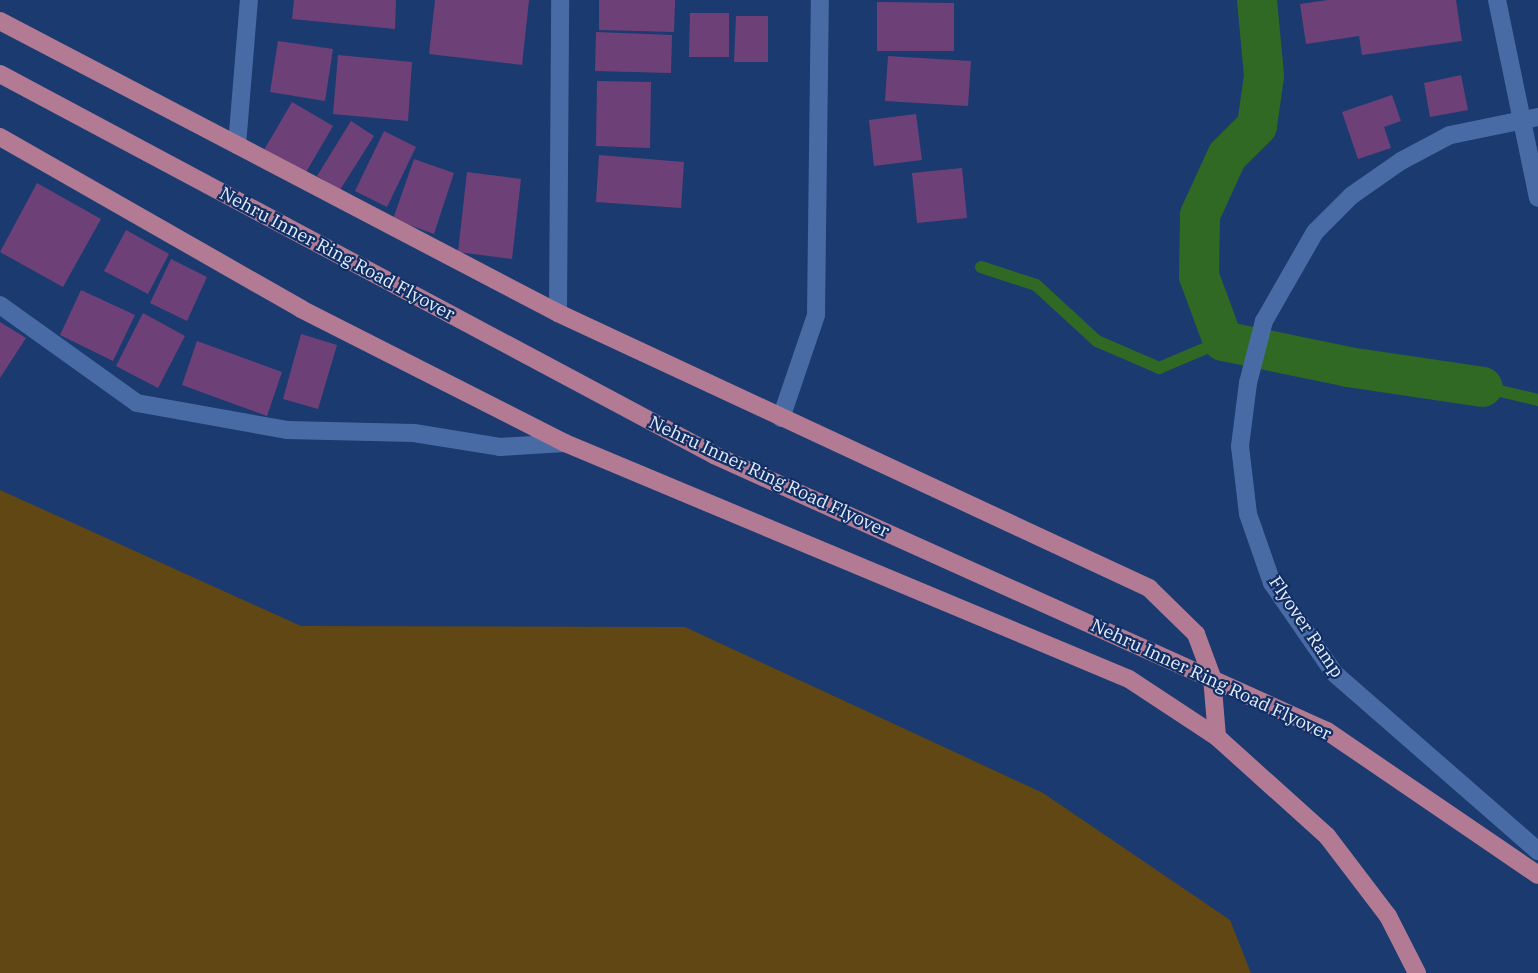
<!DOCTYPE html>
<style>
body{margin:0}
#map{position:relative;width:1538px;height:973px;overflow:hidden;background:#1b3a70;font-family:"IBM Plex Serif",serif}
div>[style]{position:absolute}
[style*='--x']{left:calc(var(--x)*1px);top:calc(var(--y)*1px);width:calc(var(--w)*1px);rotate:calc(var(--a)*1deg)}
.green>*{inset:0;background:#614713}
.stream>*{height:12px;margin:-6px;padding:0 6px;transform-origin:6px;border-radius:6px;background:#306924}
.canal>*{height:40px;margin:-20px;padding:0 20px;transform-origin:20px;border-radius:20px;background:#306924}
.building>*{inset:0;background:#6d4177}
.street>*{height:18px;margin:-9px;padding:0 9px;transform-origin:9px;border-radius:9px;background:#496ba5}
.secondary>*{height:18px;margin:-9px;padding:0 9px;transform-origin:9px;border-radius:9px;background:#496ba5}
.primary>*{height:18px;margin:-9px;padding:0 9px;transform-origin:9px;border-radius:9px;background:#b27b93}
span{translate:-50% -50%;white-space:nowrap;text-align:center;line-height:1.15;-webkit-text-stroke:4.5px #112f64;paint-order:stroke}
.street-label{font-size:18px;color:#e6eefb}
</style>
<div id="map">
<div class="green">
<div style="clip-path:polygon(0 490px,301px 626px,685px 627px,1043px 793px,1230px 920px,1251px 973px,0 973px)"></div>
</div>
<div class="stream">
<div style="--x:981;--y:267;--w:58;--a:18.1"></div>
<div style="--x:1036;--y:285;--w:83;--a:42.6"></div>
<div style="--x:1097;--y:341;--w:68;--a:23.5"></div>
<div style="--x:1159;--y:368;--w:69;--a:-22.9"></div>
<div style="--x:1483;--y:387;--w:57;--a:13.3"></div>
</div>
<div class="canal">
<div style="--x:1257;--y:0;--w:76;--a:84.7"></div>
<div style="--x:1264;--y:76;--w:50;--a:98"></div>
<div style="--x:1257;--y:126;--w:42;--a:135"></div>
<div style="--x:1227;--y:156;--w:65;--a:114.6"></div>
<div style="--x:1200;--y:215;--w:61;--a:90.9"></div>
<div style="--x:1199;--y:276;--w:69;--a:69.7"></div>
<div style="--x:1223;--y:341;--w:128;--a:11.7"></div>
<div style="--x:1348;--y:367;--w:136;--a:8.4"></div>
</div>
<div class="building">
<div style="clip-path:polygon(294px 0,396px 0,395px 29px,292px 19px)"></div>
<div style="clip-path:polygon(435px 0,529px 0,522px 65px,429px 54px)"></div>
<div style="clip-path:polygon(599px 0,675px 0,674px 32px,599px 30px)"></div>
<div style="clip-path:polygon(1328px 0,1456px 0,1462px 41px,1362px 55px,1359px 36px,1306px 44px,1300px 4px)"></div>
<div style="clip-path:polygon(877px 2px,954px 3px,954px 51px,877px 51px)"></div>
<div style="clip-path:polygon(690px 13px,729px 13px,729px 57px,689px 57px)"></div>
<div style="clip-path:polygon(736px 16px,768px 16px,768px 62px,734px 62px)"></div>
<div style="clip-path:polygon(596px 32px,672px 35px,671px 73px,595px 71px)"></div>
<div style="clip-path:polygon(278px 41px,333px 49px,325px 101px,270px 92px)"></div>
<div style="clip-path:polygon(338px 55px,412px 62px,408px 121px,333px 114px)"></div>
<div style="clip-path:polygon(888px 56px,971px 61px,968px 106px,885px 101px)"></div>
<div style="clip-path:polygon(1461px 75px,1468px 110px,1430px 117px,1424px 83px)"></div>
<div style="clip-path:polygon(597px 81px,651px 82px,650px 148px,596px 146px)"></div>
<div style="clip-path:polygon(1392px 95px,1401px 121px,1384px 127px,1391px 148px,1358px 159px,1342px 112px)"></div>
<div style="clip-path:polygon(292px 102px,333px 126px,305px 174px,264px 150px)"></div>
<div style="clip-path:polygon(916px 114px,922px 160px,874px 166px,869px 120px)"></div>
<div style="clip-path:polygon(351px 121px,374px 136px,340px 190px,317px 176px)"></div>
<div style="clip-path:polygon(384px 131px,416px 147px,387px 207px,355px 191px)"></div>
<div style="clip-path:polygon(599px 155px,684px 162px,681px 208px,596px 202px)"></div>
<div style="clip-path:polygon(414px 159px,454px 173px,434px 234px,393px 219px)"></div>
<div style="clip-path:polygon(962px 168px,967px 218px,917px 223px,912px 173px)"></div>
<div style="clip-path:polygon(467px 172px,521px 179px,512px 259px,458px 252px)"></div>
<div style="clip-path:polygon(37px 183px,101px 219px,63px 287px,0 252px)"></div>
<div style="clip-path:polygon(126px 230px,169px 254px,148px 294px,104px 271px)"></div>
<div style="clip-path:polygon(171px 259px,207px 277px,187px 321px,150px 303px)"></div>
<div style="clip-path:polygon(81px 290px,135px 315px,113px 361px,60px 335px)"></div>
<div style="clip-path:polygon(143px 313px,185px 336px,158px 388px,116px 366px)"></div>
<div style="clip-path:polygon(0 322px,26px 338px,0 378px)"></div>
<div style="clip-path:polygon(301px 334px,337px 345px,318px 409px,283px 399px)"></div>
<div style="clip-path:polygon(197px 341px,282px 372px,267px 416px,182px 385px)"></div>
</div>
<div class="street">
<div style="--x:1497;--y:0;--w:202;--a:78.3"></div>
<div style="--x:237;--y:145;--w:145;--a:-85.3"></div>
<div style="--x:0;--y:305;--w:168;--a:35.6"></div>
<div style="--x:137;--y:403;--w:152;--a:10.2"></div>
<div style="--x:287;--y:430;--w:127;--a:1.4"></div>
<div style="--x:414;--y:433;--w:87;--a:9.2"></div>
<div style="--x:500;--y:447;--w:65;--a:-3.5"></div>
<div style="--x:558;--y:313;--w:313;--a:-89.6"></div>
<div style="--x:781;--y:418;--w:109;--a:-71.2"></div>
<div style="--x:816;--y:315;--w:315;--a:-89.3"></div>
</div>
<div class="secondary">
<div style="--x:1538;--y:117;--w:90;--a:168.4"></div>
<div style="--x:1450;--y:135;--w:55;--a:152"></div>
<div style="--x:1401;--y:161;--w:61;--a:145"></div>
<div style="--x:1351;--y:196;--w:51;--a:135"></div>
<div style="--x:1315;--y:232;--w:103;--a:119.8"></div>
<div style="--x:1264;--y:321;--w:64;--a:104.5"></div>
<div style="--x:1248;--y:383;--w:64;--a:97.2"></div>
<div style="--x:1240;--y:446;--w:68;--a:83.3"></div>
<div style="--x:1248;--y:514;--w:73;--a:70.8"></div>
<div style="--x:1272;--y:583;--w:109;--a:55.4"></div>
<div style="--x:1334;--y:673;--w:271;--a:41.1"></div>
</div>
<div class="primary">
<div style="--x:0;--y:21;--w:630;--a:27.62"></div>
<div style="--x:558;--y:313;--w:652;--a:24.95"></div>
<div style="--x:1149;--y:588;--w:66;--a:44.4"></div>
<div style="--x:1196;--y:634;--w:46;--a:69.6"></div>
<div style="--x:1212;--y:677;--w:60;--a:85.2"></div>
<div style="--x:0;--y:74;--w:809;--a:28.08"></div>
<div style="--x:714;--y:455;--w:672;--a:24.24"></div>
<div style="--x:1327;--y:731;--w:255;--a:34.3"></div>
<div style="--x:0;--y:137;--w:347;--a:29.7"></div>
<div style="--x:301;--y:309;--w:296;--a:26.9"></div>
<div style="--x:565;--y:443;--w:611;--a:22.71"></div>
<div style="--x:1129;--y:679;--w:105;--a:33.4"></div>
<div style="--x:1217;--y:737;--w:148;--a:42"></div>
<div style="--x:1327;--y:836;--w:101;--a:52.7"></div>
<div style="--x:1388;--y:916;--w:64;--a:63"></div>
</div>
<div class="street-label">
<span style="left:337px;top:254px;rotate:28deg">Nehru Inner Ring Road Flyover</span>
<span style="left:769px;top:477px;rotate:25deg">Nehru Inner Ring Road Flyover</span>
<span style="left:1306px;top:627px;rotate:56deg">Flyover Ramp</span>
<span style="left:1211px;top:680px;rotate:25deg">Nehru Inner Ring Road Flyover</span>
</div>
</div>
